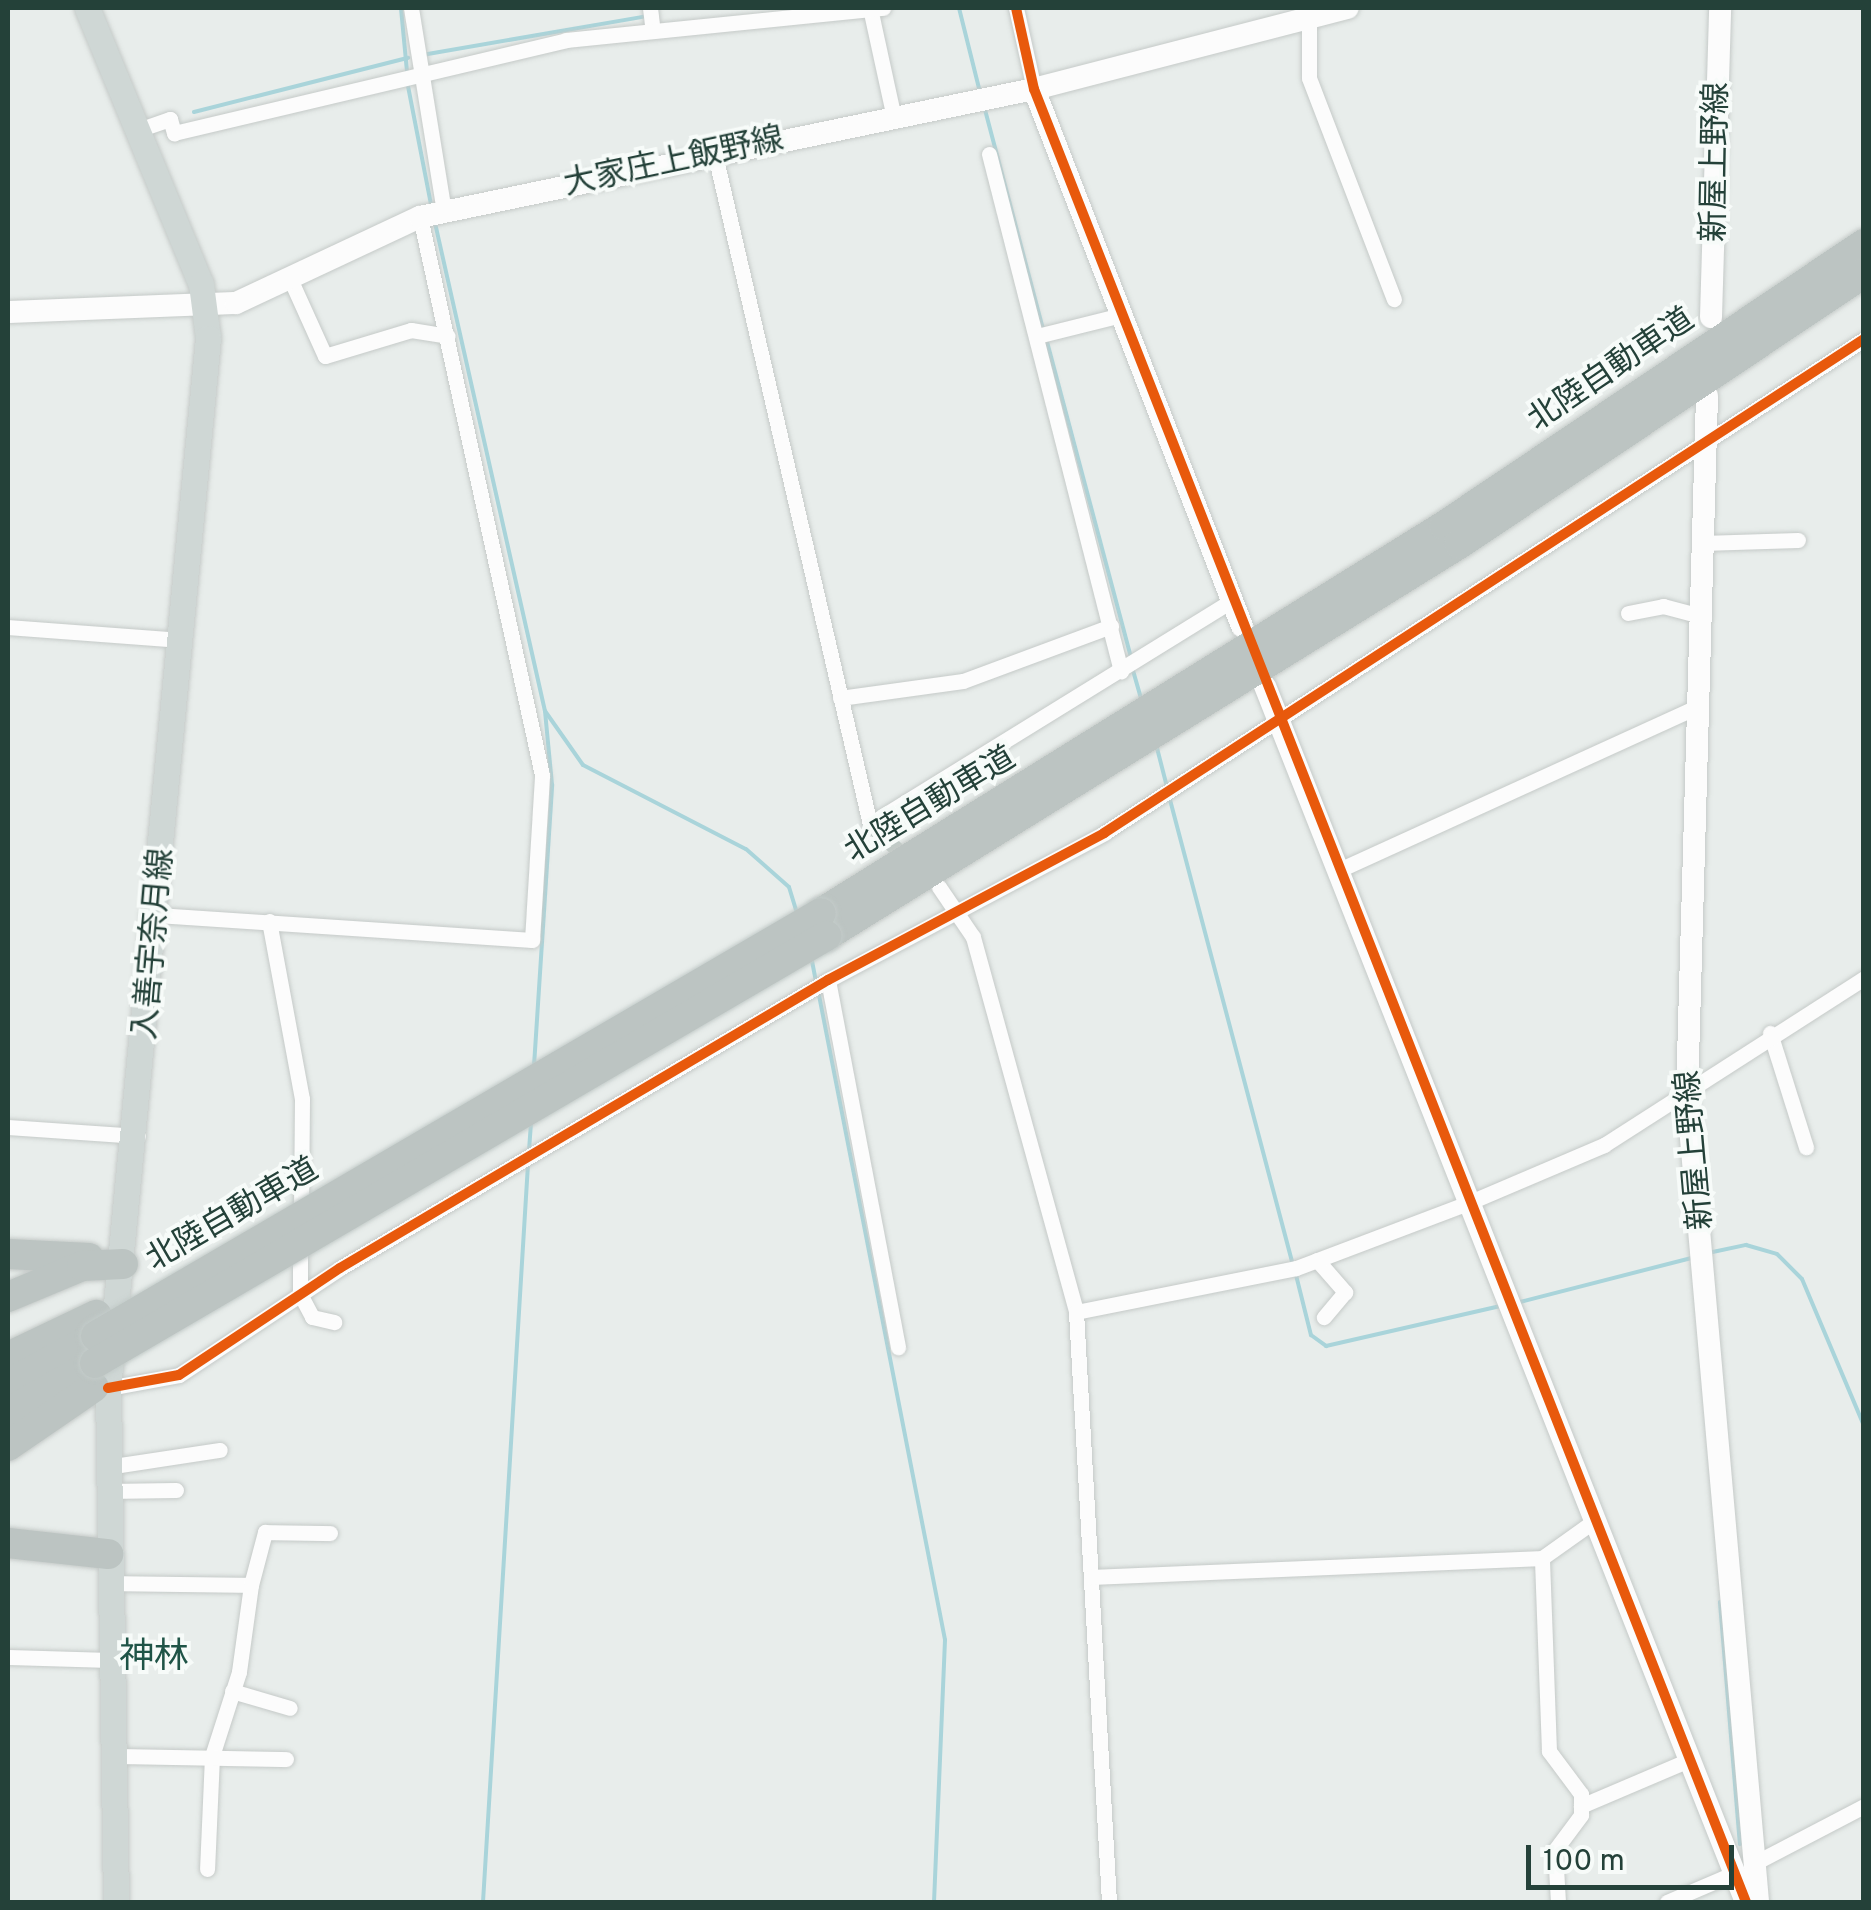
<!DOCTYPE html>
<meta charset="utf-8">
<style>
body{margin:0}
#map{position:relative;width:1871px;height:1910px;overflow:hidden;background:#e8edeb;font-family:Overpass,"Noto Sans JP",sans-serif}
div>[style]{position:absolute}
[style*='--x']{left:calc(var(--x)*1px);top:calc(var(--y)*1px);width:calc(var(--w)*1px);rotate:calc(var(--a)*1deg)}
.stream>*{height:4px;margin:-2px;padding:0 2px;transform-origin:2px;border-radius:2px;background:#a9d4da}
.street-tunnel>*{height:15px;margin-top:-7.5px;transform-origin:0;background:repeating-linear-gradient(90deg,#c1cbc7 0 15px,transparent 0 23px)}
.roads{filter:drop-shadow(0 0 2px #c5cac8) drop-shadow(0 0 2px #c5cac8)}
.street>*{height:15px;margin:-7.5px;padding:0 7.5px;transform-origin:7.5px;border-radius:7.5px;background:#fcfcfc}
.secondary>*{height:22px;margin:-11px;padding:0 11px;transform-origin:11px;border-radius:11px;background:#fcfcfc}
.primary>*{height:25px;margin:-12.5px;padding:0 12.5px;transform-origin:12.5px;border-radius:12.5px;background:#cfd7d5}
.highway>*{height:30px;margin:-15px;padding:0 15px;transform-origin:15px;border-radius:15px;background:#bcc4c2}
.bridges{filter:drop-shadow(0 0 2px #c3cbc9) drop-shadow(0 0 2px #c3cbc9)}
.highway-bridge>*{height:30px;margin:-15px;padding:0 15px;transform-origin:15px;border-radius:15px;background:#bcc4c2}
.cycleway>*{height:10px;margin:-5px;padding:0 5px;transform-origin:5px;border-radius:5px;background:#e8590c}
span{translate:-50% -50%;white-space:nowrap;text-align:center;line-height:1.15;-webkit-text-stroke:8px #f7fbf9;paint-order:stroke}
.street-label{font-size:32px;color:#244139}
.neighbourhood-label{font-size:35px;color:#1f5447}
.frame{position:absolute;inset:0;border:10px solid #244139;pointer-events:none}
.scale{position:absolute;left:1526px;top:1845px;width:208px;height:45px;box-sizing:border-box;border:5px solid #244139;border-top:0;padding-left:12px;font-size:30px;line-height:35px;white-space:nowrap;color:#244139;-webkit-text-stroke:8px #f7fbf9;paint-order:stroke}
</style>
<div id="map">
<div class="stream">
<div style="--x:401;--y:8;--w:63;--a:84.6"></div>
<div style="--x:959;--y:8;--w:87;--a:76"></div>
<div style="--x:422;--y:55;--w:224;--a:-9.8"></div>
<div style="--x:407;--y:81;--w:125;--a:79"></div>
<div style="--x:984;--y:106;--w:231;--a:75.2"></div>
<div style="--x:194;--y:112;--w:221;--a:-14.2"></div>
<div style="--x:435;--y:223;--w:500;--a:77.3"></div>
<div style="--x:545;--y:711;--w:66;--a:54.9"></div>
<div style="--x:583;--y:765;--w:183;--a:27.3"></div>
<div style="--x:746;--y:849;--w:57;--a:41.5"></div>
<div style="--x:789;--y:887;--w:27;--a:73"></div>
<div style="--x:1046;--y:338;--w:330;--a:75.1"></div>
<div style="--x:1132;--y:667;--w:35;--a:74"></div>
<div style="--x:1157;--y:748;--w:40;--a:75.6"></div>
<div style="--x:1169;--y:796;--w:486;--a:75.2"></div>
<div style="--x:812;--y:961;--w:20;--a:79"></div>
<div style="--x:818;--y:990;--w:662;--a:78.94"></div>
<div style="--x:945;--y:1640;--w:262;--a:92.4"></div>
<div style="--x:534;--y:1066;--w:282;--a:-86.3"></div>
<div style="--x:552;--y:785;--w:74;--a:-95.4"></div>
<div style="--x:529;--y:1151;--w:26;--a:-86"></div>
<div style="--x:1708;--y:1253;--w:39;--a:-12"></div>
<div style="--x:1746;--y:1245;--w:32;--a:16"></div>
<div style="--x:1777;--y:1254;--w:35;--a:45"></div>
<div style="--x:1802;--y:1279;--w:160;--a:67.1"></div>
<div style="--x:1296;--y:1275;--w:62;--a:76"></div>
<div style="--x:1311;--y:1335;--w:19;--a:36"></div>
<div style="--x:1326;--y:1346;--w:180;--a:-12.9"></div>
<div style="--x:1520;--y:1302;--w:181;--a:-14.4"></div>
<div style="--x:1720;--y:1602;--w:243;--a:85.3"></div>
<div style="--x:483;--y:1902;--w:738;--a:-86.51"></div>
</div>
<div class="street-tunnel">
<div style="--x:870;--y:824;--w:56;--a:42.8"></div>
</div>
<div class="roads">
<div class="street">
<div style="--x:411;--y:8;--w:206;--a:80.8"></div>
<div style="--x:650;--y:8;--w:23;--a:83"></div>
<div style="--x:870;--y:8;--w:113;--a:77.7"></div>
<div style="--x:1016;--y:8;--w:83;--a:77.5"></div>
<div style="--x:1309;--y:18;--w:60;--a:90"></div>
<div style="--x:1309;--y:78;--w:237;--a:69"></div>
<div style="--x:138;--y:130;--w:34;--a:-19"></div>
<div style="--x:170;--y:119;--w:15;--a:74"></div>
<div style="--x:174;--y:133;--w:403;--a:-13.3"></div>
<div style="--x:566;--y:40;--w:319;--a:-5.8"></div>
<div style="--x:989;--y:154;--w:534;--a:75.68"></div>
<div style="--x:715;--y:155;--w:687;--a:76.96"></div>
<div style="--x:870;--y:824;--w:427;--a:-31.7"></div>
<div style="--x:292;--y:283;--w:80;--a:65.7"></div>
<div style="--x:325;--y:356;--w:90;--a:-16.8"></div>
<div style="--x:411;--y:330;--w:37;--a:9"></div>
<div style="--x:1037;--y:336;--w:87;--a:-14"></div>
<div style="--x:1702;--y:543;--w:96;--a:-1.8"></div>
<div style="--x:1628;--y:613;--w:36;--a:-11"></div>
<div style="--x:1663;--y:606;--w:38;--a:15"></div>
<div style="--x:8;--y:627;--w:173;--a:4.3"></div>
<div style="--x:840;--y:698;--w:124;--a:-7.9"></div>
<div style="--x:963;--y:681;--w:158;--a:-20.4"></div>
<div style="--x:1339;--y:870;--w:393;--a:-24.5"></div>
<div style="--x:939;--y:887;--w:60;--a:55.8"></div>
<div style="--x:973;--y:937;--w:389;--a:74.6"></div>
<div style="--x:1076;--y:1312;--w:591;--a:86.8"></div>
<div style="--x:157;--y:915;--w:376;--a:3.8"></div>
<div style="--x:532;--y:940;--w:165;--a:-86.5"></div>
<div style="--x:542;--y:775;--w:571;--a:-102.33"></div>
<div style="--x:269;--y:921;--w:181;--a:79.5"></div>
<div style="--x:302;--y:1099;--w:120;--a:90.5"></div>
<div style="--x:828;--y:980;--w:374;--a:79.2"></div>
<div style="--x:1770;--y:1033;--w:120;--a:72.5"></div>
<div style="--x:8;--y:1127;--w:130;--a:4"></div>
<div style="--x:300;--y:1242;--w:52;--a:90"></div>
<div style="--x:300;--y:1294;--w:26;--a:62"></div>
<div style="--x:312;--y:1317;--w:23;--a:13"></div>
<div style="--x:1317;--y:1260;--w:43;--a:48.8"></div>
<div style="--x:1345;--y:1292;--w:33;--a:130"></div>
<div style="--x:1076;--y:1312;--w:224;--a:-11.3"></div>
<div style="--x:1296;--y:1268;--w:184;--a:-20.7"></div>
<div style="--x:1468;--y:1203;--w:148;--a:-23.1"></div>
<div style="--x:1604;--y:1145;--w:309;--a:-32.7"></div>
<div style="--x:108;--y:1388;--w:72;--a:-10.4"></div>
<div style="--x:179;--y:1375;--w:193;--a:-33.6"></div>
<div style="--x:340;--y:1268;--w:567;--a:-30.55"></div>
<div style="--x:828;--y:980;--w:313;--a:-28"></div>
<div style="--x:1104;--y:833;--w:906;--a:-33.02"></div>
<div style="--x:107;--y:1467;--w:114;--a:-8.6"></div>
<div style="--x:107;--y:1491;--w:69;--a:-0.8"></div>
<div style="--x:1092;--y:1577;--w:450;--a:-2.4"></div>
<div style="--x:109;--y:1583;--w:142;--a:0.8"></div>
<div style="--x:251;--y:1585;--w:88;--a:97.9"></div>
<div style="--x:239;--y:1672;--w:88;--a:107.8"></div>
<div style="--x:212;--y:1756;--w:113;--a:92.5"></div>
<div style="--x:251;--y:1585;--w:55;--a:-75.2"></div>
<div style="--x:265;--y:1532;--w:65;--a:0.9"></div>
<div style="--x:8;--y:1657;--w:103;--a:1.7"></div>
<div style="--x:232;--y:1691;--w:60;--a:16.3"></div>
<div style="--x:113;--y:1756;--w:173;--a:1"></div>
<div style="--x:1581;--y:1806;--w:112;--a:-23.1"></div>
<div style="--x:1753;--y:1864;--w:125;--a:-27.6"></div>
<div style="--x:1558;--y:1902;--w:52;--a:-93.3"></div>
<div style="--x:1555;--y:1850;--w:44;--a:-53.4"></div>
<div style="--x:1581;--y:1815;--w:21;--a:-90"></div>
<div style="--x:1581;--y:1794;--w:54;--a:-126.7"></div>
<div style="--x:1549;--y:1751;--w:193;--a:-92.1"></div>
<div style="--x:1542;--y:1558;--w:64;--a:-35.4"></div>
<div style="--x:1667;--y:1902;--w:69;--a:-23.2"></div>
</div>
<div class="secondary">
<div style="--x:1034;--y:89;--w:576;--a:68.83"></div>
<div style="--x:8;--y:312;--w:228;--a:-2.3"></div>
<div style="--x:236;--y:303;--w:203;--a:-25.1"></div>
<div style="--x:420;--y:217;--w:627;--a:-11.78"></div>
<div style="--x:1034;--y:89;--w:324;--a:-14.5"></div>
<div style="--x:1711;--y:317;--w:309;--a:-88.3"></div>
<div style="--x:1707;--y:396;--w:697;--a:91.64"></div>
<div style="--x:1687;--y:1093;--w:812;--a:84.98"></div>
<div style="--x:1265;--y:686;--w:1308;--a:68.42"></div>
</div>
<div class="primary">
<div style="--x:87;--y:8;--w:299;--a:67.6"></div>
<div style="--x:201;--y:284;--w:54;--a:82.6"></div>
<div style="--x:208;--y:338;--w:1055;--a:95.44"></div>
<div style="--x:108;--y:1388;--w:514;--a:89.11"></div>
</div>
<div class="highway">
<div style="--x:821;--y:913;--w:733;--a:-31.85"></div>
<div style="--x:1444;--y:526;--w:506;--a:-33.88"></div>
<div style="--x:826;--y:936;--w:745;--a:-31.77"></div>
<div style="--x:1459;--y:544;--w:487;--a:-33.8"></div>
<div style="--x:8;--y:1254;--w:81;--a:2.8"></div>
<div style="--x:8;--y:1297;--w:80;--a:-22.7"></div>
<div style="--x:82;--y:1266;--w:41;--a:-2.8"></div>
<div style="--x:8;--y:1357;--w:98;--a:-25.5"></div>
<div style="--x:8;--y:1384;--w:100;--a:-28.6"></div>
<div style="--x:8;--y:1412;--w:100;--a:-29.4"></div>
<div style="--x:8;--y:1446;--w:104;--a:-34.5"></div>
<div style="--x:8;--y:1543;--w:101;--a:6.3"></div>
</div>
</div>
<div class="bridges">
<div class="highway-bridge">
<div style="--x:96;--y:1336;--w:839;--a:-30.26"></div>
<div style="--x:95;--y:1363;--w:847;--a:-30.29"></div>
</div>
</div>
<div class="cycleway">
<div style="--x:1016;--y:8;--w:83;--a:77.5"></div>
<div style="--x:1034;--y:89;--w:1948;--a:68.56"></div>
<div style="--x:108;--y:1388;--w:72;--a:-10.4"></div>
<div style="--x:179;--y:1375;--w:193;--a:-33.6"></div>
<div style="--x:340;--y:1268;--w:567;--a:-30.55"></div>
<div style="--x:828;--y:980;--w:313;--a:-28"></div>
<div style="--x:1104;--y:833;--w:906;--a:-33.02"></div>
</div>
<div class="street-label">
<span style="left:1717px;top:162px;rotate:-89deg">新屋上野線</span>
<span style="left:674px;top:163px;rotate:-12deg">大家庄上飯野線</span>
<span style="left:1612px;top:371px;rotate:-34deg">北陸自動車道</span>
<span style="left:931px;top:806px;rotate:-31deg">北陸自動車道</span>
<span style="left:155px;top:944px;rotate:-85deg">入善宇奈月線</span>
<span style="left:1696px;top:1150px;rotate:-95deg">新屋上野線</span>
<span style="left:233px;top:1216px;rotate:-30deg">北陸自動車道</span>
</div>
<div class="neighbourhood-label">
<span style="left:154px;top:1658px">神林</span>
</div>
<div class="frame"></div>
<div class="scale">100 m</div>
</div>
